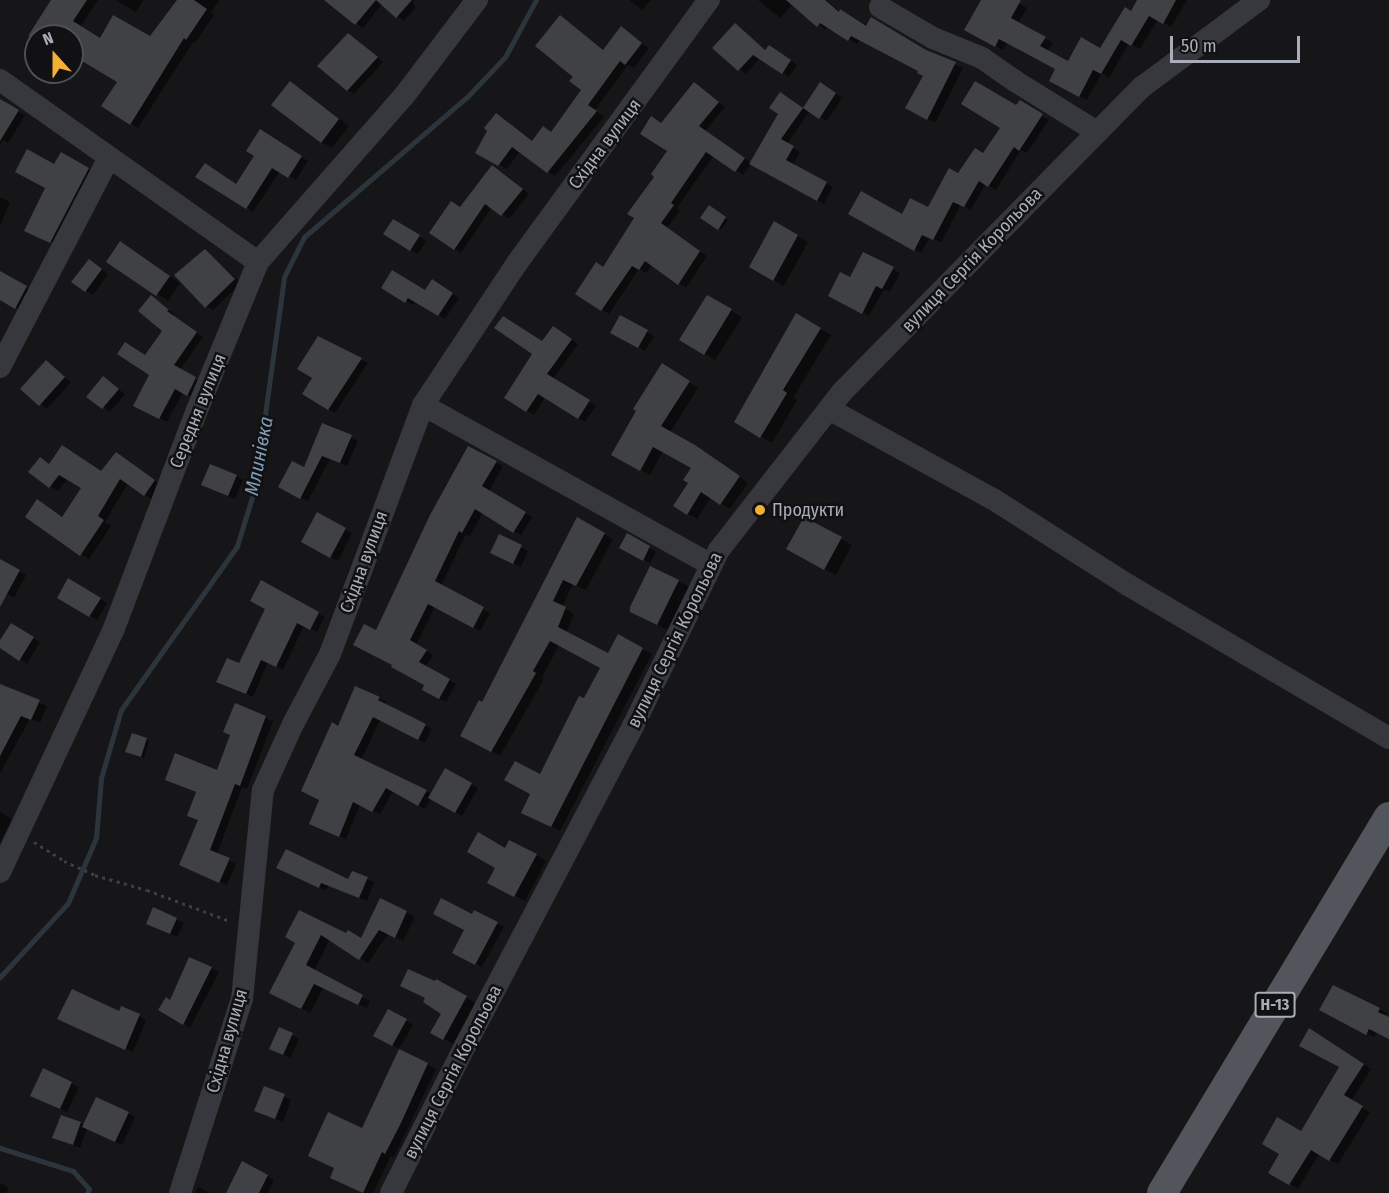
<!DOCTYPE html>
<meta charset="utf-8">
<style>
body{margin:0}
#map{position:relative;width:1389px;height:1193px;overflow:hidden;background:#161618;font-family:"Fira Sans Condensed",sans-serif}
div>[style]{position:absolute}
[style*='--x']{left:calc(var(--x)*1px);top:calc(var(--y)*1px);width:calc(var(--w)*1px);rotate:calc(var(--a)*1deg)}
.shadow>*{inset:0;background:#0007}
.stream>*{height:5px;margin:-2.5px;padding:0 2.5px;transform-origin:2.5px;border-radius:2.5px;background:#2c353c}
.building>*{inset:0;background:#404145}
.path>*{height:3px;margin-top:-1.5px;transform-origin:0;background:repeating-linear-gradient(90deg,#3d3f44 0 3px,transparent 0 7.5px)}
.minor>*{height:22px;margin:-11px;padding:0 11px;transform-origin:11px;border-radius:11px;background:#37383d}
.major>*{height:30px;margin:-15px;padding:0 15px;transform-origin:15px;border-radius:15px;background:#53555c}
.dots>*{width:16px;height:16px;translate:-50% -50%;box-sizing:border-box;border:3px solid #111113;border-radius:50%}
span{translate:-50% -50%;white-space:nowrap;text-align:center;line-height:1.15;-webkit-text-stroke:5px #111113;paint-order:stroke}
.shield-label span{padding:2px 4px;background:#111113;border:2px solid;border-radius:4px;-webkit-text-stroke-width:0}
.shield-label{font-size:16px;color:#a8adb8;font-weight:700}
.street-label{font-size:18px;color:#a8adb8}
.poi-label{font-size:18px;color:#a8adb8}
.left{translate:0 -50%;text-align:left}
.water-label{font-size:20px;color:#7f9bb3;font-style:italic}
.north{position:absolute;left:24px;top:24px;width:60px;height:60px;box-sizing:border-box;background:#111113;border:2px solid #4d4f55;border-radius:50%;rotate:339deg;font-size:16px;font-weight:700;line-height:24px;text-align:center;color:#a8adb8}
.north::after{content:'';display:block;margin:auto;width:21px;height:27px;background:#f2b134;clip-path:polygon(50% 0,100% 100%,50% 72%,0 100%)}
.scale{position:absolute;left:1170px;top:36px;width:130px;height:27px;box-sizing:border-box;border:3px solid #a8adb8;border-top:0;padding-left:8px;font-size:18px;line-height:21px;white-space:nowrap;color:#a8adb8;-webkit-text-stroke:4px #111113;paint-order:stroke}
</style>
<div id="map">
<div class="shadow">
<div style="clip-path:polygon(53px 0,98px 0,80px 27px,100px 39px,150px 38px,178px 0,220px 0,211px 12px,214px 15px,195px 43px,193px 42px,138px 128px,131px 123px,119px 81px,72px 53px,72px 36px,36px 36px,36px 56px,23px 47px)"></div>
<div style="clip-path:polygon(116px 0,144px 0,136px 12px)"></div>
<div style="clip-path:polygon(332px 0,415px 0,412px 3px,416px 7px,404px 21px,382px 4px,363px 28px,330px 3px)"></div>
<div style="clip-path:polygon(629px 0,651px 0,642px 10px)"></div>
<div style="clip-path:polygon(758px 0,826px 0,840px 12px,867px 28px,963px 68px,935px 123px,907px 108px,924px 76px,920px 71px,860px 39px,857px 44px,829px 26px,826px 30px,793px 4px,780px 18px)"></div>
<div style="clip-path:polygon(983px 0,1013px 0,1027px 8px,1018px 23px,1053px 43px,1047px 52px,1068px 63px,1101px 50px,1139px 0,1187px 0,1171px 27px,1158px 19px,1140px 49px,1129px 43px,1109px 78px,1102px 73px,1087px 100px,1051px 81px,1057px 69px,1008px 42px,1003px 50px,966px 30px)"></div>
<div style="clip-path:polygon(568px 22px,604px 51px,622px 28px,649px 48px,634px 68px,628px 65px,595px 110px,604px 117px,555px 176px,520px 151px,507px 169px,477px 153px,533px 142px,552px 133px,583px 90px,575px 77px)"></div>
<div style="clip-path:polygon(735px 25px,767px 51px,780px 53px,797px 65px,789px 77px,760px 58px,746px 74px,714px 48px)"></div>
<div style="clip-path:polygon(355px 39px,383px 62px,354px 94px,347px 90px)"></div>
<div style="clip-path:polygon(290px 83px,349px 126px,332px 148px,321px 142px)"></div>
<div style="clip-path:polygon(695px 84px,725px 107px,705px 131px,752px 163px,788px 98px,803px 109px,820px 84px,842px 98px,827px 121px,810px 111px,787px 144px,800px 152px,793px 165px,833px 187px,824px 204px,751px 164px,743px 175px,714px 155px,677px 208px,680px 211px,667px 228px,707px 256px,686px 288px,652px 265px,647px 273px,639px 269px,609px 314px,577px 294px,603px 268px,636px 218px,669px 151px,662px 124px)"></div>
<div style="clip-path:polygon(0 100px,25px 115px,8px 143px,3px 140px,0 146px)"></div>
<div style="clip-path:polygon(1020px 102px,1049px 120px,1027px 153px,1021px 150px,996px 190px,986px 184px,971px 210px,961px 204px,941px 243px,930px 237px,921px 253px,850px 213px,902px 216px,928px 209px,959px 175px,984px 155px)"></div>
<div style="clip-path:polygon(268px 135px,308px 161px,296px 180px,280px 171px,253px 212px,247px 208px,237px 185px)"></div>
<div style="clip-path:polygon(61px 154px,95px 173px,57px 246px,33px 234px,54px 166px)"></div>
<div style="clip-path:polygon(500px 171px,529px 194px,509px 219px,492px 207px,461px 253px,454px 249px,460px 208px)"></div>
<div style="clip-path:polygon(0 197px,10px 202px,0 226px)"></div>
<div style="clip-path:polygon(709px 207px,728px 220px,721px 230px,702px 217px)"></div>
<div style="clip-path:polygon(394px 221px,426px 241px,418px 254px,385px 234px)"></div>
<div style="clip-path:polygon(774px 223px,808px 242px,784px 286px,751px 267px)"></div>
<div style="clip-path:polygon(131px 249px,180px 283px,168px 301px,108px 261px)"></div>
<div style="clip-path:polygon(205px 250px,241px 283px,213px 310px,206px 306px)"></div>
<div style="clip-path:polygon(96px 265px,108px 274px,93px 295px,86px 291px)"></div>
<div style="clip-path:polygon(893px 269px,900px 273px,890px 292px,884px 289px,869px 316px,837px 299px)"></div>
<div style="clip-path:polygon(2px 273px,33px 292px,23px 311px,0 298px)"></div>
<div style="clip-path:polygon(432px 281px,459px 298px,445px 319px,416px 301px,413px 305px,383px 288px,426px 291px)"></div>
<div style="clip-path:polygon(707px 297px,742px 317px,715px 360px,681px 340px)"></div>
<div style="clip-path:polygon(158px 301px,175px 315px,173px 316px,203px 337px,180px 370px,202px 383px,194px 398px,183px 392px,167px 422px,135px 405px,151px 375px,150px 360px,164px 330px)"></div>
<div style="clip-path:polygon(797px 315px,831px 335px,793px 398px,797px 400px,772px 443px,736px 421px)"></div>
<div style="clip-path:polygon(621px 317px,654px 336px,645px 351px,612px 332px)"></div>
<div style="clip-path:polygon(561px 332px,578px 344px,553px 379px,596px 406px,585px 422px,545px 397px,534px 415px,506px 398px,543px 343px)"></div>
<div style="clip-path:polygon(318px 338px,368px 363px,335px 413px,304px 394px,314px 378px)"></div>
<div style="clip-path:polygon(46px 362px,71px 382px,47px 409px,22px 389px)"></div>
<div style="clip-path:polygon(672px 371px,698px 388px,670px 432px,705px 452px,748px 483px,730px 509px,711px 497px,697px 519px,675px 506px,690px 483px,693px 468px,663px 451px,650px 475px,613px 454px)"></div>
<div style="clip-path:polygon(104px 378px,125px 394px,110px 412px,89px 396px)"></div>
<div style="clip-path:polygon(323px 425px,358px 441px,347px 466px,330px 459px,308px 501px,280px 486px,305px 469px)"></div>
<div style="clip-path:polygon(469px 448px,503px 466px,489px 491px,532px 517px,521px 535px,483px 512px,470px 536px,466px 534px,441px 586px,490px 613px,480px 631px,435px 607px,416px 645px,433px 655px,425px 667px,456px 684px,446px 702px,424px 690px,426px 685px,377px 632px)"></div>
<div style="clip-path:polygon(124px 458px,163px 486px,153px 500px,128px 483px,105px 522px,111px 526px,89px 559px,27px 517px,63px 518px,83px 487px,68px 478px,58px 491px,50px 486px,51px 465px,102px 473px)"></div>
<div style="clip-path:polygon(236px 476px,243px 480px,235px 499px,210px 488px)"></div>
<div style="clip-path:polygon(317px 514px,352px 533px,338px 561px,303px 542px)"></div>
<div style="clip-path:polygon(578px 519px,613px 539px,586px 590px,573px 584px,562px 607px,574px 614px,566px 633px,608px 655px,618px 636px,652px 654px,560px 831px,532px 817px,541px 776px,602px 668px,559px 645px,542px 678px,544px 679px,500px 756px,462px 735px,483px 704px)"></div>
<div style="clip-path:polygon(805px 519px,852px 545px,836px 575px,788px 549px)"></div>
<div style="clip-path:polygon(628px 535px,656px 552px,650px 563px,621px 548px)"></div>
<div style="clip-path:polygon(500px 536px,528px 551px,521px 567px,499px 557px)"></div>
<div style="clip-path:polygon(1px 561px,26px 575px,14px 598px,0 590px)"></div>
<div style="clip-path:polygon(69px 580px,107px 603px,97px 620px,59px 597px)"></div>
<div style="clip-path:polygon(678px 581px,689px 587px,668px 630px,641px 617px)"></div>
<div style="clip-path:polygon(267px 609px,304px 626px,283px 670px,268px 662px,253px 697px,225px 685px,240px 665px)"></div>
<div style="clip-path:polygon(319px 614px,325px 617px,317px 632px,311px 629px)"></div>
<div style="clip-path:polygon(11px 625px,40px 642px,27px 664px,0 647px)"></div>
<div style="clip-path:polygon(0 685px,47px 706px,40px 723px,30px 719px,0 773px)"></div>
<div style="clip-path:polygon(379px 698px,386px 702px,385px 705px,432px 729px,425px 743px,380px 720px,361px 760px,432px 794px,445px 770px,478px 788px,462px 816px,431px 798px,425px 809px,393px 791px,380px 814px,360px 804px,346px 839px,318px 828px,321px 800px,339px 728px)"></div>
<div style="clip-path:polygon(236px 705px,273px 721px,247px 789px,242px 787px,217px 854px,236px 864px,227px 885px,188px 868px,200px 821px,197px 793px,173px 783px,218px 772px,232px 735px)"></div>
<div style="clip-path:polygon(146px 739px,149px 741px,144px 758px,130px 753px)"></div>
<div style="clip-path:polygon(0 812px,12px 819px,0 842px)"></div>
<div style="clip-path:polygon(506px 850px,536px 855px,546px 861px,525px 901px,499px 888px,496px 867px)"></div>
<div style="clip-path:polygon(285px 871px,349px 881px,353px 873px,374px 882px,367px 901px,329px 885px,326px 891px)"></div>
<div style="clip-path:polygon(380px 900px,415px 917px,403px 941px,388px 934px,368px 963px,330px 939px,314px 971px,370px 1001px,367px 1008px,323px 988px,310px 1013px,280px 997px,297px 942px,300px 912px,346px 935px,362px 939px)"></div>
<div style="clip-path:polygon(154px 909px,184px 923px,177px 937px,154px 927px)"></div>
<div style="clip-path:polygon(475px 912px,504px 927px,482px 967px,454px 952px)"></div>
<div style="clip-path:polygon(190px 959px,219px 972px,190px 1028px,160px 1009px,171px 1002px)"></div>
<div style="clip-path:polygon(437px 981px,476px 1003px,453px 1044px,432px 1032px,443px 1013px)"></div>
<div style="clip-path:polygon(1334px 987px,1387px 1013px,1385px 1017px,1389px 1019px,1389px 1038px,1377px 1032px,1374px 1037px,1321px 1009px)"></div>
<div style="clip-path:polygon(122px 1008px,146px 1020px,133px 1052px,66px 1022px,120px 1014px)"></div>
<div style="clip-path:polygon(389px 1011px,413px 1025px,399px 1049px,375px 1035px)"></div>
<div style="clip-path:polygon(280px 1029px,299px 1039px,290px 1058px,278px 1052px)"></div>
<div style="clip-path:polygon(1317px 1034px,1371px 1069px,1351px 1101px,1370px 1112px,1338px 1164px,1319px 1154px,1298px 1189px,1270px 1172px,1301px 1133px,1341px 1067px)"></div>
<div style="clip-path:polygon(400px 1051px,436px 1069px,394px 1157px,391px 1156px,373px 1193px,364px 1193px,340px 1182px)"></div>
<div style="clip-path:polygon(44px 1070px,79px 1087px,67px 1112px,39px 1099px)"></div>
<div style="clip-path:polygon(265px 1088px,291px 1100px,283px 1122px,256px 1110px)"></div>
<div style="clip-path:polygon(128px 1113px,135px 1117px,122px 1145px,87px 1129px,80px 1148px,54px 1137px,62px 1116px,85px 1125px)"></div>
<div style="clip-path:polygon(242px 1163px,274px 1180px,268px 1193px,228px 1193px)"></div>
<div style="clip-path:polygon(0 1183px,9px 1188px,6px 1193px,0 1193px)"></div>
<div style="clip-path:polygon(198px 1187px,210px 1193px,195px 1193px)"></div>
</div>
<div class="stream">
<div style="--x:0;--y:977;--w:100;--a:-47.4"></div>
<div style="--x:68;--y:903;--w:71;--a:-66.7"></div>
<div style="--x:96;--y:838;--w:60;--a:-85.2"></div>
<div style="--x:101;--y:778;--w:71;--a:-73.6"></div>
<div style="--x:121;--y:710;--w:201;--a:-54.7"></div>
<div style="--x:237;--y:546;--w:82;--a:-72.9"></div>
<div style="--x:261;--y:468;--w:39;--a:-87"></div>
<div style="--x:263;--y:429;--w:153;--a:-82.1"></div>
<div style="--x:284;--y:277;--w:45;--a:-63.4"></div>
<div style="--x:304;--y:237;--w:215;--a:-40.7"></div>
<div style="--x:467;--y:97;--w:55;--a:-46.5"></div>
<div style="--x:505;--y:57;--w:65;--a:-61.5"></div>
<div style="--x:0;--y:1148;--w:77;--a:17.5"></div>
<div style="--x:73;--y:1171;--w:24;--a:48"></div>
<div style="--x:89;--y:1189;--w:4;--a:117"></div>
</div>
<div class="building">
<div style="clip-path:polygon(51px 0,87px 0,73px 21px,100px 38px,113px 15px,150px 36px,177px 0,194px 0,207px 9px,186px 40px,184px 38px,130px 125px,101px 106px,117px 82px,72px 55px,72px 36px,28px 36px)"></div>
<div style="clip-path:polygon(324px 0,412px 0,396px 18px,376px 0,355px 25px)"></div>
<div style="clip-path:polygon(786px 0,825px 0,839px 12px,840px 9px,866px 26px,871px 17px,926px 50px,956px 62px,927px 120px,905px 108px,923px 76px,917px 73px,918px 71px,851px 36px,848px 41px,820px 23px,817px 27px)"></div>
<div style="clip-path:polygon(981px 0,1021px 0,1011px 18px,1046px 37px,1040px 46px,1068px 61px,1081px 37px,1100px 48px,1125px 7px,1131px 11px,1137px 0,1176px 0,1163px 24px,1149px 16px,1131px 46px,1121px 40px,1101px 74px,1093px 70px,1079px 97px,1049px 81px,1055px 69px,999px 39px,995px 47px,964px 30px)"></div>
<div style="clip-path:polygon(560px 15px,603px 50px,621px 26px,642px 43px,625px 65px,620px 61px,588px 105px,597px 111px,547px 173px,512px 147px,498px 166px,475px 153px,487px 131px,484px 128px,496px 113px,532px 141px,543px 126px,551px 132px,581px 90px,569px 81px,573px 77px,535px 46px)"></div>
<div style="clip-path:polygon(735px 23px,765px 50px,769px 45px,791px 60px,782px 74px,753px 55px,738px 71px,712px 48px)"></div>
<div style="clip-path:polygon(348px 33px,378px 57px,347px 91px,317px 66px)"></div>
<div style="clip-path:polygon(290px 81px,339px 119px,321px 143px,271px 105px)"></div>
<div style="clip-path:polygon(975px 81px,1016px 105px,1020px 100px,1043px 114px,1019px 151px,1014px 147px,988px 187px,979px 181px,964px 207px,953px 202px,933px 240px,922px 235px,914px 251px,848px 214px,861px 191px,902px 214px,910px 198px,928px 207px,949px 168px,958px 173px,975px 148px,983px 153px,1000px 128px,961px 104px)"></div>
<div style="clip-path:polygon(694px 82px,719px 102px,699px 126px,745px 158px,735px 172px,706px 152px,671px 203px,674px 205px,661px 223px,700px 251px,678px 285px,645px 261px,639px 270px,632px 266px,601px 311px,575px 294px,596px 262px,603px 267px,634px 218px,627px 214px,654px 177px,651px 174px,667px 151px,640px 134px,651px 116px,661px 123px)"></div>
<div style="clip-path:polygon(820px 82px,836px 93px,819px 119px,803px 108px)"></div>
<div style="clip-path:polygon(780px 92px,803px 108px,781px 139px,794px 146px,786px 160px,827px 182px,817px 201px,749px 164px,778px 114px,769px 108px)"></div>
<div style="clip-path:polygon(0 99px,19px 110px,0 141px)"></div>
<div style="clip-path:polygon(260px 129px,302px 156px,288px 178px,272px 168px,246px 209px,195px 177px,205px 163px,236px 184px,254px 156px,246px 151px)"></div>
<div style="clip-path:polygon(27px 149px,54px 164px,61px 152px,89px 168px,50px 243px,24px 231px,45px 188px,15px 172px)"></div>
<div style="clip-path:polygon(492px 165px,523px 189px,501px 216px,485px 204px,454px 250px,429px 233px,451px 201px,460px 207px)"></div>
<div style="clip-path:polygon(709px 205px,726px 217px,718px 230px,700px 218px)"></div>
<div style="clip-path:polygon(393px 219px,420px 235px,410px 251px,383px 234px)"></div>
<div style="clip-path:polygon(774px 221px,798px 235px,773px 281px,749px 267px)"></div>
<div style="clip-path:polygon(120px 241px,170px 276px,156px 296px,106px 262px)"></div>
<div style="clip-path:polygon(205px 249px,235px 279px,205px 308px,174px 275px)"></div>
<div style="clip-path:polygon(863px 252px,894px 267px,882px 289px,876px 286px,862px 314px,828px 296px,840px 272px,850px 277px)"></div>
<div style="clip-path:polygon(89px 259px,102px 269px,85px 292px,71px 282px)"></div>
<div style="clip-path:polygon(392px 270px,425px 290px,432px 279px,453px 293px,438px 316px,408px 298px,405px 303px,381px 288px)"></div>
<div style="clip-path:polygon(0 271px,27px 286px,15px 309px,0 300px)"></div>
<div style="clip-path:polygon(151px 295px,169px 310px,167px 311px,197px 332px,174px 365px,196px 377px,192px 386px,187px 396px,175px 389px,159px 419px,133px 406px,149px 375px,117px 354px,125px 342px,145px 355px,162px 331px,138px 311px)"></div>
<div style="clip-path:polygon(707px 295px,732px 309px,704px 355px,679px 340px)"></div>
<div style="clip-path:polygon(796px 313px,821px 328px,783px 390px,787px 393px,760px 438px,734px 422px)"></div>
<div style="clip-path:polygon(620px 315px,648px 330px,638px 348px,610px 333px)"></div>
<div style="clip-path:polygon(503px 316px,542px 341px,553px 326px,572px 339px,547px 374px,590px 400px,578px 419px,538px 394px,526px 412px,504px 398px,532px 354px,494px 328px)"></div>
<div style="clip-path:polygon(318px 336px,362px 358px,328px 410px,302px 394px,312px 378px,297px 369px)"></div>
<div style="clip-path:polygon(46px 360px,65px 377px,39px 406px,20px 389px)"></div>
<div style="clip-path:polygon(662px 363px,690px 381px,661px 426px,695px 445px,740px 476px,720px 505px,701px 492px,687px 515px,673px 506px,688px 483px,683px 480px,691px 468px,653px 447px,640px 471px,611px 455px,636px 411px,633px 409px)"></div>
<div style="clip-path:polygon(103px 376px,119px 389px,102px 409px,86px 397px)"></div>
<div style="clip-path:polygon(322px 423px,352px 435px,340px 463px,322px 456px,300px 499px,278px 487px,292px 461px,304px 467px)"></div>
<div style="clip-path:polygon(62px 445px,101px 471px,116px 452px,155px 480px,144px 496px,120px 479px,98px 516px,104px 520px,80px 556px,25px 517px,37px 499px,62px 517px,81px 488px,59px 475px,49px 488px,28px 472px,40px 457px,49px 464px)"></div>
<div style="clip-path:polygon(468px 446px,497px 461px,482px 486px,526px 512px,513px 533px,475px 509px,462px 533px,459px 531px,435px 581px,484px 607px,473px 628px,428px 604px,410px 640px,427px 650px,419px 662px,450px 679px,439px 699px,422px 690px,424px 685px,391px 667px,392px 665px,353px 645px,364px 624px,376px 630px,430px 515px)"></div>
<div style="clip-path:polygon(210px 464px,237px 475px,228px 496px,201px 485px)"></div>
<div style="clip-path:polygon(317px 512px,346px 528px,330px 558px,301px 542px)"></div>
<div style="clip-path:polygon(577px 517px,605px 533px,576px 586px,563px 580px,553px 601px,566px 607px,558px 627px,608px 653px,618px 634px,643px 648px,551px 827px,521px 813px,530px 794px,504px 780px,515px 761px,540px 774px,579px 696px,584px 698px,600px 668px,550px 641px,533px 671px,536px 673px,491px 752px,460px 736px,479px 700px,482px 702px)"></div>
<div style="clip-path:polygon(804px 517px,842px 537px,824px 570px,786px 549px)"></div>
<div style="clip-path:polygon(627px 533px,650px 546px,643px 561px,619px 548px)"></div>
<div style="clip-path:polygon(499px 534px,522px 545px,513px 564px,490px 553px)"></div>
<div style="clip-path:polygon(0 559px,20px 570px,0 607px)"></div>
<div style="clip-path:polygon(650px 566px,679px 580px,657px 625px,630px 612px,630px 607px)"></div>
<div style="clip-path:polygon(68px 578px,101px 598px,89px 617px,57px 598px)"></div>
<div style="clip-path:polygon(261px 580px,319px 612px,310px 630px,297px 623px,276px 667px,261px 660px,246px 694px,216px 682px,227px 658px,239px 663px,265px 609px,250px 601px)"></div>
<div style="clip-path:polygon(11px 623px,34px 637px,19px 661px,0 648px,0 640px)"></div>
<div style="clip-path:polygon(0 684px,40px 700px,31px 720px,21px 716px,0 756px)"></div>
<div style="clip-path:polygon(355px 686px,380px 697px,378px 700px,426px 724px,418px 740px,373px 717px,354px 755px,427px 790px,418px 806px,386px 788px,372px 812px,353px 802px,339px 837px,309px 824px,319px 800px,301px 791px,332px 722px,338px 726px)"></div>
<div style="clip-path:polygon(235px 703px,266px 716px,240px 786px,235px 784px,210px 850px,230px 858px,219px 883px,179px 865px,198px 820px,187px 816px,196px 792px,165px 780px,175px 753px,217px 770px,230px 735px,223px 732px)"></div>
<div style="clip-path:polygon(132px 733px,147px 738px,141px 757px,125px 752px)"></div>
<div style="clip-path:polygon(445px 768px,472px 783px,455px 813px,428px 798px)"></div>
<div style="clip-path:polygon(478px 832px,505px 848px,509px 840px,537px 854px,514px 897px,487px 883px,495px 868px,467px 852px)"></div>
<div style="clip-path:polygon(286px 849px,348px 879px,352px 871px,368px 877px,359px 898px,321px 883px,319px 888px,276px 868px)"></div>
<div style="clip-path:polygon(380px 898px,407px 911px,395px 938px,379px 930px,359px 960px,321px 935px,306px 965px,363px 995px,358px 1005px,314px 984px,301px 1009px,269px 993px,295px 943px,285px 937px,299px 910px,346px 933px,348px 930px,361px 938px)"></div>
<div style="clip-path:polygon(441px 898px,472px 914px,474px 910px,498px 922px,475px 965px,452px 953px,464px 930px,433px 914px)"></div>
<div style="clip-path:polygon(153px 907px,177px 918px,170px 934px,146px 924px)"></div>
<div style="clip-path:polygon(189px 957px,212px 967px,183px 1025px,158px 1010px,166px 997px,170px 1000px)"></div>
<div style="clip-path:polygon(408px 969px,435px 981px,436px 979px,467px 996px,443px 1040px,430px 1033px,441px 1014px,423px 1002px,425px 998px,400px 986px)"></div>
<div style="clip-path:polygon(1333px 985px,1380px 1008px,1378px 1012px,1389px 1017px,1389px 1039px,1369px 1029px,1366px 1035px,1319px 1010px)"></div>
<div style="clip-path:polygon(72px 989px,119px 1011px,121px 1006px,140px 1014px,125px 1050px,57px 1019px)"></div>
<div style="clip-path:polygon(388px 1009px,407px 1019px,392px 1046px,373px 1036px)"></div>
<div style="clip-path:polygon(279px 1027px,293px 1033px,283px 1055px,269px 1049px)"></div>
<div style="clip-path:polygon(1309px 1028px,1364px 1064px,1344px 1095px,1363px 1106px,1329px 1161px,1311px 1150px,1289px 1185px,1268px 1173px,1279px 1154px,1262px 1144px,1277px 1117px,1301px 1131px,1339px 1067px,1299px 1046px)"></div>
<div style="clip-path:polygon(399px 1049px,428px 1063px,401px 1123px,385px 1154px,382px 1152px,363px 1193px,330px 1178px,334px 1168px,308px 1156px,328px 1112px,362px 1128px)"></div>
<div style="clip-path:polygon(43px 1068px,72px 1082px,60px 1109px,30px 1096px)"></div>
<div style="clip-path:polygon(264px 1086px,285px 1094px,275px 1119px,254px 1111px)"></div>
<div style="clip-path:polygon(96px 1097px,129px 1112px,115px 1142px,82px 1127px)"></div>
<div style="clip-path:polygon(61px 1115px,81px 1122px,73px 1145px,52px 1138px)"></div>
<div style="clip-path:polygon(242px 1161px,268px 1175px,259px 1193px,226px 1193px)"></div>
</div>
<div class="path">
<div style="--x:34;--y:842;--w:36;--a:32"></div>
<div style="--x:64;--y:861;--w:34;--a:24"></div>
<div style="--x:95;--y:875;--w:54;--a:16.1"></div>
<div style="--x:147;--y:890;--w:89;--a:20.5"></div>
</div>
<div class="minor">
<div style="--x:880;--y:7;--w:61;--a:30.3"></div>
<div style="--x:933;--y:38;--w:53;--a:22.2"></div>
<div style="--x:982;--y:58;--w:40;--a:34.9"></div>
<div style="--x:1015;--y:81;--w:97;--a:31.9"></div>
<div style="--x:0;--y:80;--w:316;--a:35.2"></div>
<div style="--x:0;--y:367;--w:236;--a:-62.5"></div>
<div style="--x:423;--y:405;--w:328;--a:29"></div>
<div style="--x:829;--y:409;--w:187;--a:28.8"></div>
<div style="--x:993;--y:499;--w:160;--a:32.5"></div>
<div style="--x:1128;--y:585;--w:303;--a:30.4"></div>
<div style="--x:0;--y:872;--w:266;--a:-64.9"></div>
<div style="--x:113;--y:631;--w:236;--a:-69.2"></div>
<div style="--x:197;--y:410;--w:160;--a:-67.6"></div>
<div style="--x:258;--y:262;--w:221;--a:-48.7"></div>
<div style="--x:404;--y:96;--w:121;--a:-52.8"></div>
<div style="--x:180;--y:1193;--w:204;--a:-72.3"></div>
<div style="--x:242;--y:999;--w:210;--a:-84.3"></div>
<div style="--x:263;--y:790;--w:72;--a:-65.6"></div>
<div style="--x:293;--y:724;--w:79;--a:-62.1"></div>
<div style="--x:330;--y:654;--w:266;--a:-69.5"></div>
<div style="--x:423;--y:405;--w:170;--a:-56.5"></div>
<div style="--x:517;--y:263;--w:326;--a:-53.9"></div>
<div style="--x:391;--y:1193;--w:165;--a:-63.3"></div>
<div style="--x:465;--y:1046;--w:361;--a:-62.3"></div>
<div style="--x:633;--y:726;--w:196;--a:-64"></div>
<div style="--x:719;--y:550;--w:200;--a:-52.1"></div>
<div style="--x:842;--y:392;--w:428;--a:-45.5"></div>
<div style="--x:1142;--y:87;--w:146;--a:-36.6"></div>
</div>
<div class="major">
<div style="--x:1162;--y:1193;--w:439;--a:-58.9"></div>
</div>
<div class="dots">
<div style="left:760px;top:510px;background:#f2b134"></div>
</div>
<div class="shield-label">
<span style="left:1275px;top:1005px">Н-13</span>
</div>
<div class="street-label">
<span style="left:605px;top:144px;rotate:-53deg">Східна вулиця</span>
<span style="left:972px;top:260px;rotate:-46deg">вулиця Сергія Корольова</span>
<span style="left:198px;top:411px;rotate:-68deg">Середня вулиця</span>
<span style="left:364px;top:562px;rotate:-70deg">Східна вулиця</span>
<span style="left:675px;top:640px;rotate:-64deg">вулиця Сергія Корольова</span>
<span style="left:227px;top:1041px;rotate:-74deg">Східна вулиця</span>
<span style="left:453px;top:1072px;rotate:-63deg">вулиця Сергія Корольова</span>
</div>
<div class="poi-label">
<span class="left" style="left:772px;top:510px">Продукти</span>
</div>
<div class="water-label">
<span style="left:259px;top:456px;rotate:-79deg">Млинівка</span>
</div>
<div class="north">N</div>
<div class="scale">50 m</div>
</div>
